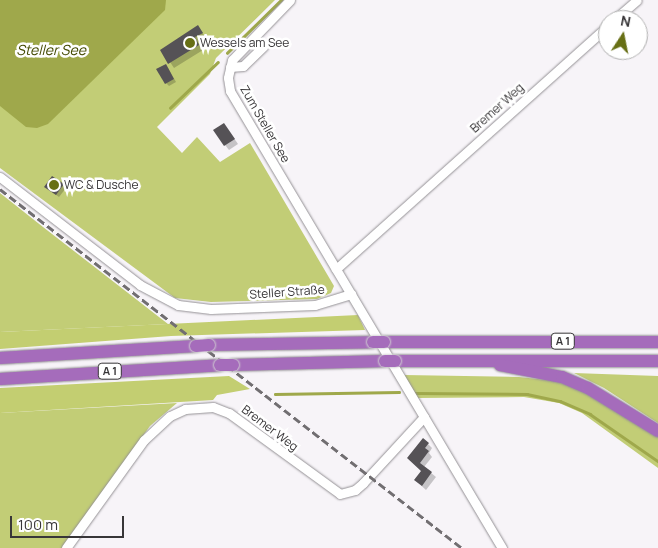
<!DOCTYPE html>
<meta charset="utf-8">
<style>
body{margin:0}
#map{position:relative;width:658px;height:548px;overflow:hidden;background:#f7f4f8;font-family:Manrope,sans-serif}
div>[style]{position:absolute}
[style*='--x']{left:calc(var(--x)*1px);top:calc(var(--y)*1px);width:calc(var(--w)*1px);rotate:calc(var(--a)*1deg)}
.green>*{inset:0;background:#c2cd76}
.forest>*{inset:0;background:#c3ce71}
.water>*{inset:0;background:#9fa84b}
.shadow>*{inset:0;background:#0003}
.stream>*{height:2.5px;margin:-1.25px;padding:0 1.25px;transform-origin:1.25px;border-radius:1.25px;background:#9fa84b}
.building>*{inset:0;background:#555256}
.roads{filter:drop-shadow(0 0 1px #949195) drop-shadow(0 0 1px #949195)}
.minor>*{height:9px;margin:-4.5px;padding:0 4.5px;transform-origin:4.5px;border-radius:4.5px;background:#fff}
.highway>*{height:12px;margin:-6px;padding:0 6px;transform-origin:6px;border-radius:6px;background:#a56cbb}
.rail>*{height:2.5px;margin-top:-1.25px;transform-origin:0;background:repeating-linear-gradient(90deg,#716e71 0 8px,transparent 0 12px)}
.bridges{filter:drop-shadow(0 0 1px #d3d3d3) drop-shadow(0 0 1px #d3d3d3)}
.highway-bridge>*{height:12px;margin:-6px;padding:0 6px;transform-origin:6px;border-radius:6px;background:#a56cbb}
.dots>*{width:14px;height:14px;translate:-50% -50%;box-sizing:border-box;border:2px solid #fff;border-radius:50%}
span{translate:-50% -50%;white-space:nowrap;text-align:center;line-height:1.15;-webkit-text-stroke:5px #fff;paint-order:stroke}
.shield-label span{padding:1px 4px;background:#fff;border:1px solid;border-radius:4px;-webkit-text-stroke-width:0}
.shield-label{font-size:11px;color:#383638;font-weight:700}
.poi-label{font-size:12px;color:#383638}
.left{translate:0 -50%;text-align:left}
.street-label{font-size:12px;color:#383638}
.water-label{font-size:14px;color:#434900;font-style:italic}
.north{position:absolute;left:598px;top:10px;width:50px;height:50px;box-sizing:border-box;background:#fff;border:1px solid #afafaf;border-radius:50%;rotate:11deg;font-size:14px;font-weight:700;line-height:20px;text-align:center;color:#383638}
.north::after{content:'';display:block;margin:auto;width:18px;height:22px;background:#676f15;clip-path:polygon(50% 0,100% 100%,50% 72%,0 100%)}
.scale{position:absolute;left:10px;top:516px;width:114px;height:22px;box-sizing:border-box;border:2px solid #383638;border-top:0;padding-left:6px;font-size:15px;line-height:18px;white-space:nowrap;color:#383638;-webkit-text-stroke:4px #fff;paint-order:stroke}
</style>
<div id="map">
<div class="green">
<div style="clip-path:polygon(0 0,275px 0,216px 58px,210px 74px,157px 127px,182px 153px,197px 137px,220px 162px,250px 143px,334px 286px,331px 293px,317px 299px,211px 302px,175px 298px,0 168px)"></div>
<div style="clip-path:polygon(0 193px,43px 227px,168px 324px,0 332px)"></div>
<div style="clip-path:polygon(574px 373px,658px 376px,658px 423px,604px 388px)"></div>
<div style="clip-path:polygon(404px 375px,519px 377px,556px 381px,591px 394px,658px 436px,658px 468px,582px 413px,559px 403px,524px 397px,418px 398px)"></div>
<div style="clip-path:polygon(177px 403px,150px 426px,62px 548px,0 548px,0 413px)"></div>
</div>
<div class="forest">
<div style="clip-path:polygon(358px 315px,365px 330px,171px 336px,0 349px,0 332px)"></div>
<div style="clip-path:polygon(229px 376px,250px 389px,217px 395px,213px 400px,0 413px,0 388px)"></div>
</div>
<div class="water">
<div style="clip-path:polygon(0 0,166px 0,165px 10px,48px 124px,37px 128px,26px 127px,0 106px)"></div>
</div>
<div class="shadow">
<div style="clip-path:polygon(198px 27px,206px 38px,198px 42px,203px 50px,174px 68px,162px 50px)"></div>
<div style="clip-path:polygon(168px 68px,176px 82px,169px 86px,166px 83px)"></div>
<div style="clip-path:polygon(224px 124px,238px 144px,229px 150px,225px 145px)"></div>
<div style="clip-path:polygon(63px 185px,66px 188px,59px 197px,48px 189px)"></div>
<div style="clip-path:polygon(428px 444px,432px 448px,429px 453px,432px 457px,424px 467px,436px 477px,426px 490px,415px 480px,423px 471px,409px 458px)"></div>
</div>
<div class="stream">
<div style="--x:227;--y:53;--w:76;--a:-44.5"></div>
<div style="--x:170;--y:108;--w:66;--a:-43.8"></div>
<div style="--x:415;--y:393;--w:112;--a:0.5"></div>
<div style="--x:527;--y:394;--w:34;--a:12"></div>
<div style="--x:560;--y:401;--w:33;--a:23"></div>
<div style="--x:590;--y:414;--w:83;--a:34.7"></div>
<div style="--x:275;--y:394;--w:124;--a:-0.9"></div>
</div>
<div class="building">
<div style="clip-path:polygon(198px 25px,203px 33px,195px 37px,199px 45px,168px 64px,160px 50px)"></div>
<div style="clip-path:polygon(166px 64px,174px 79px,165px 84px,156px 69px)"></div>
<div style="clip-path:polygon(224px 123px,235px 139px,224px 146px,213px 130px)"></div>
<div style="clip-path:polygon(52px 176px,64px 184px,56px 195px,44px 187px)"></div>
<div style="clip-path:polygon(423px 438px,429px 443px,425px 448px,429px 451px,420px 463px,432px 472px,422px 486px,414px 480px,421px 471px,407px 458px)"></div>
</div>
<div class="roads">
<div class="minor">
<div style="--x:290;--y:0;--w:83;--a:134"></div>
<div style="--x:232;--y:60;--w:18;--a:103"></div>
<div style="--x:228;--y:78;--w:13;--a:81"></div>
<div style="--x:230;--y:91;--w:532;--a:59.24"></div>
<div style="--x:614;--y:20;--w:30;--a:-41"></div>
<div style="--x:230;--y:67;--w:13;--a:-4"></div>
<div style="--x:243;--y:66;--w:28;--a:-44"></div>
<div style="--x:0;--y:177;--w:177;--a:37.6"></div>
<div style="--x:140;--y:285;--w:43;--a:27.8"></div>
<div style="--x:178;--y:305;--w:33;--a:7"></div>
<div style="--x:211;--y:309;--w:104;--a:-2.2"></div>
<div style="--x:315;--y:305;--w:38;--a:-17"></div>
<div style="--x:336;--y:269;--w:365;--a:-41.8"></div>
<div style="--x:66;--y:548;--w:133;--a:-54.2"></div>
<div style="--x:144;--y:440;--w:35;--a:-43"></div>
<div style="--x:170;--y:416;--w:17;--a:-25"></div>
<div style="--x:185;--y:409;--w:28;--a:-4"></div>
<div style="--x:213;--y:407;--w:17;--a:21"></div>
<div style="--x:229;--y:413;--w:137;--a:36.1"></div>
<div style="--x:340;--y:494;--w:16;--a:-15"></div>
<div style="--x:355;--y:490;--w:11;--a:-41"></div>
<div style="--x:363;--y:483;--w:90;--a:-47.3"></div>
</div>
<div class="highway">
<div style="--x:384;--y:342;--w:274;--a:0"></div>
<div style="--x:209;--y:345;--w:164;--a:-1"></div>
<div style="--x:0;--y:358;--w:196;--a:-3.5"></div>
<div style="--x:395;--y:361;--w:263;--a:0"></div>
<div style="--x:233;--y:365;--w:152;--a:-1.5"></div>
<div style="--x:500;--y:365;--w:63;--a:11"></div>
<div style="--x:562;--y:377;--w:28;--a:23"></div>
<div style="--x:588;--y:388;--w:82;--a:31.6"></div>
<div style="--x:0;--y:379;--w:220;--a:-3.6"></div>
</div>
</div>
<div class="rail">
<div style="--x:0;--y:189;--w:585;--a:37.85"></div>
</div>
<div class="bridges">
<div class="highway-bridge">
<div style="--x:373;--y:342;--w:11;--a:0"></div>
<div style="--x:196;--y:346;--w:13;--a:-4"></div>
<div style="--x:385;--y:361;--w:10;--a:0"></div>
<div style="--x:220;--y:365;--w:13;--a:0"></div>
</div>
</div>
<div class="dots">
<div style="left:190px;top:43px;background:#676f15"></div>
<div style="left:54px;top:185px;background:#676f15"></div>
</div>
<div class="shield-label">
<span style="left:563px;top:341px">A 1</span>
<span style="left:110px;top:371px">A 1</span>
</div>
<div class="poi-label">
<span class="left" style="left:200px;top:43px">Wessels am See</span>
<span class="left" style="left:64px;top:185px">WC &amp; Dusche</span>
</div>
<div class="street-label">
<span style="left:497px;top:108px;rotate:-42deg">Bremer Weg</span>
<span style="left:265px;top:124px;rotate:60deg">Zum Steller See</span>
<span style="left:287px;top:292px;rotate:-4deg">Steller Straße</span>
<span style="left:270px;top:428px;rotate:37deg">Bremer Weg</span>
</div>
<div class="water-label">
<span style="left:51px;top:50px">Steller See</span>
</div>
<div class="north">N</div>
<div class="scale">100 m</div>
</div>
